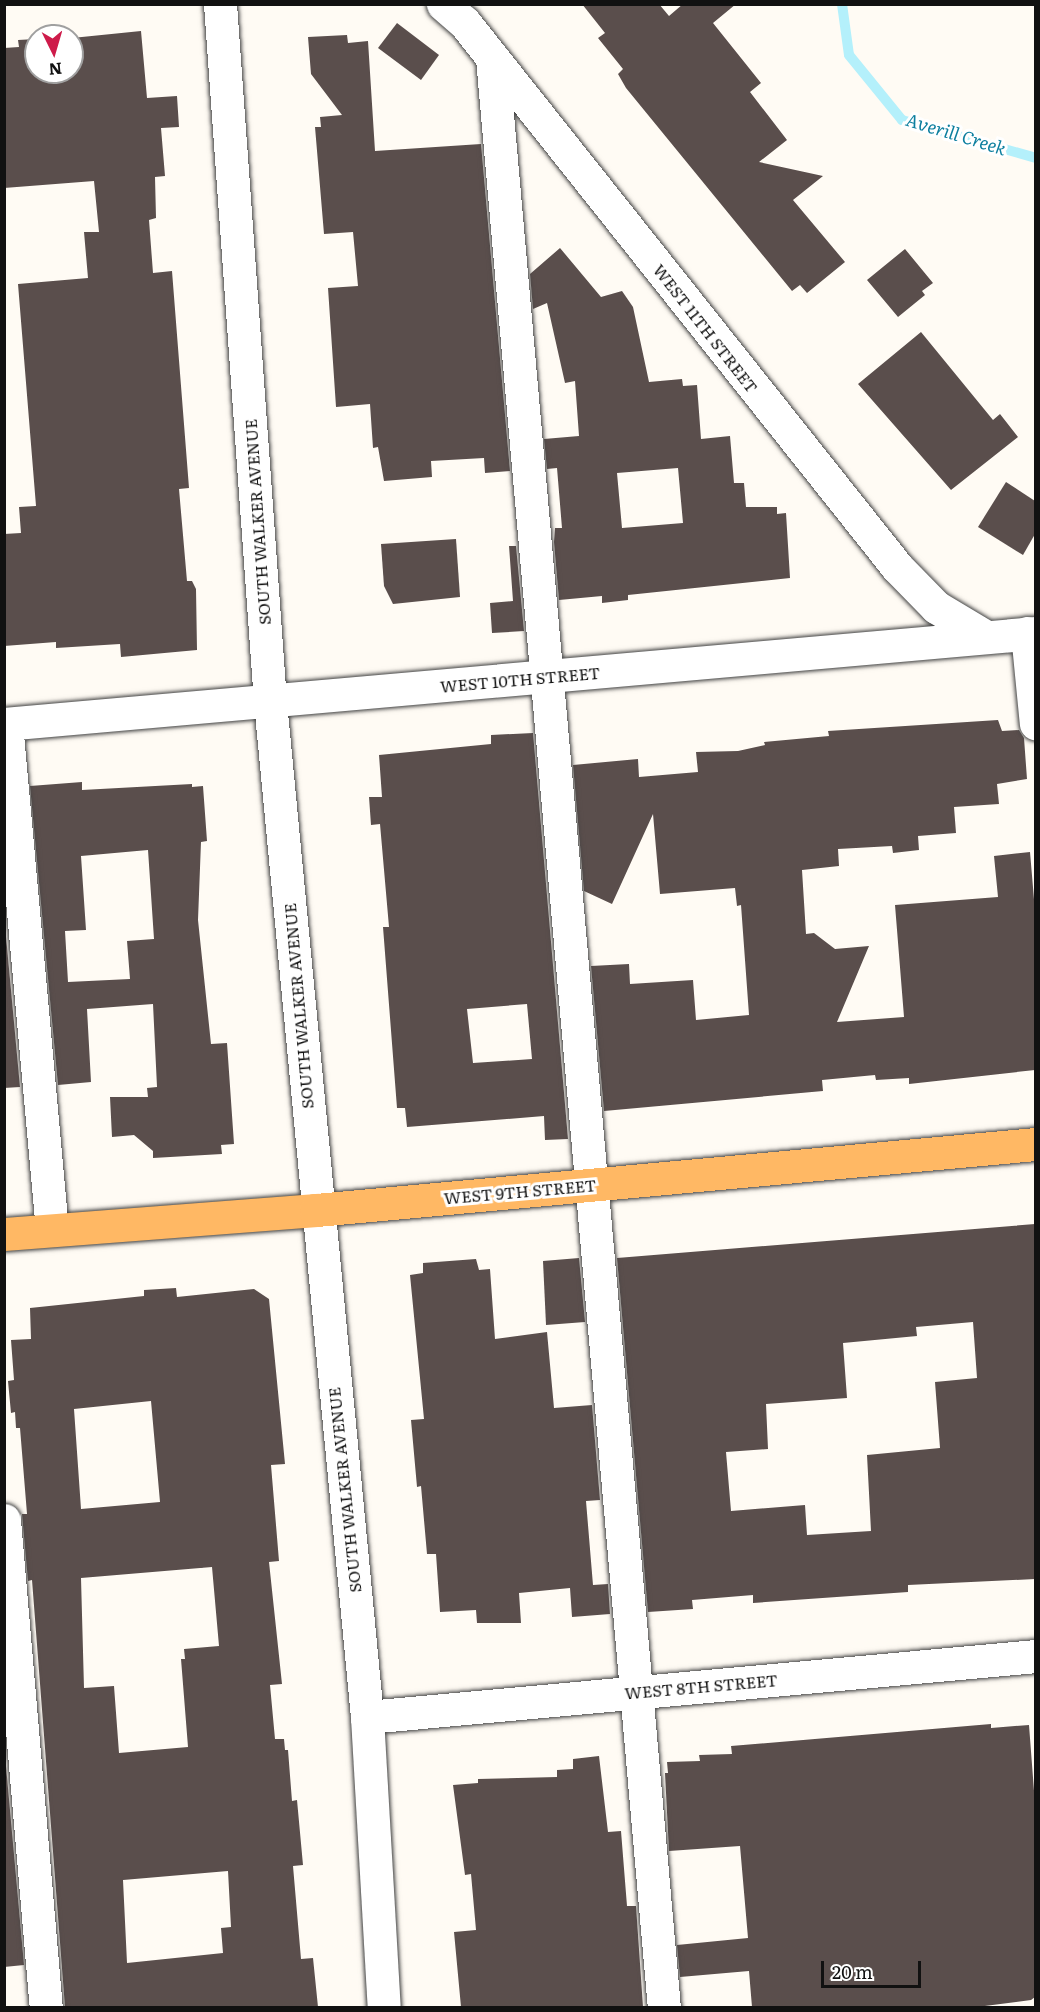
<!DOCTYPE html>
<style>
body{margin:0}
#map{position:relative;width:1040px;height:2012px;overflow:hidden;background:#fffbf4;font-family:Literata,serif}
div>[style]{position:absolute}
[style*='--x']{left:calc(var(--x)*1px);top:calc(var(--y)*1px);width:calc(var(--w)*1px);rotate:calc(var(--a)*1deg)}
.stream>*{height:10px;margin:-5px;padding:0 5px;transform-origin:5px;border-radius:5px;background:#b4f0fb}
.building>*{inset:0;background:#5a4e4c}
.roads{filter:drop-shadow(0 0 2px #444) drop-shadow(0 0 2px #444)}
.minor>*{height:33px;margin:-16.5px;padding:0 16.5px;transform-origin:16.5px;border-radius:16.5px;background:#fff}
.major>*{height:33px;margin:-16.5px;padding:0 16.5px;transform-origin:16.5px;border-radius:16.5px;background:#ffb864}
span{translate:-50% -50%;white-space:nowrap;text-align:center;line-height:1.15;-webkit-text-stroke:6px #fff;paint-order:stroke}
.street-label{font-size:16px;color:#111}
.water-label{font-size:18px;color:#0d7f9f;font-style:italic}
.frame{position:absolute;inset:0;border:6px solid #111;pointer-events:none}
.north{position:absolute;left:24px;top:24px;width:60px;height:60px;box-sizing:border-box;background:#fff;border:2px solid #a0a0a0;border-radius:50%;rotate:175deg;font-size:16px;font-weight:700;line-height:24px;text-align:center;color:#111}
.north::after{content:'';display:block;margin:auto;width:21px;height:27px;background:#ce1b4a;clip-path:polygon(50% 0,100% 100%,50% 72%,0 100%)}
.scale{position:absolute;left:821px;top:1961px;width:100px;height:27px;box-sizing:border-box;border:3px solid #111;border-top:0;padding-left:8px;font-size:18px;line-height:21px;white-space:nowrap;color:#111;-webkit-text-stroke:4px #fff;paint-order:stroke}
</style>
<div id="map">
<div class="stream">
<div style="--x:842;--y:4;--w:51;--a:82.2"></div>
<div style="--x:849;--y:55;--w:84;--a:50.8"></div>
<div style="--x:902;--y:120;--w:139;--a:15.8"></div>
</div>
<div class="building">
<div style="clip-path:polygon(582px 4px,659px 4px,669px 16px,683px 4px,736px 4px,713px 23px,761px 83px,750px 92px,787px 140px,759px 162px,823px 176px,793px 200px,845px 262px,807px 293px,800px 285px,792px 291px,626px 88px,618px 74px,623px 69px,598px 38px,605px 33px)"></div>
<div style="clip-path:polygon(397px 23px,439px 55px,421px 80px,378px 48px)"></div>
<div style="clip-path:polygon(69px 30px,70px 36px,38px 36px,38px 33px)"></div>
<div style="clip-path:polygon(141px 31px,147px 98px,177px 96px,179px 127px,161px 128px,165px 176px,155px 177px,156px 218px,149px 220px,153px 273px,172px 271px,189px 488px,179px 489px,187px 581px,192px 581px,196px 589px,197px 650px,121px 657px,120px 644px,56px 648px,56px 642px,4px 646px,4px 534px,21px 533px,19px 507px,36px 506px,18px 284px,88px 278px,84px 232px,99px 232px,94px 181px,4px 188px,4px 48px,19px 47px,18px 40px,36px 39px,36px 72px,72px 72px,72px 38px)"></div>
<div style="clip-path:polygon(347px 35px,348px 43px,368px 41px,375px 151px,481px 144px,510px 471px,485px 473px,484px 458px,431px 461px,432px 477px,384px 481px,378px 447px,373px 448px,370px 404px,336px 407px,328px 288px,358px 286px,353px 232px,324px 234px,315px 127px,321px 127px,320px 117px,342px 115px,311px 74px,308px 37px)"></div>
<div style="clip-path:polygon(evenodd,560px 248px,601px 297px,622px 291px,633px 307px,649px 382px,682px 379px,683px 386px,697px 385px,701px 439px,730px 436px,734px 483px,744px 483px,746px 507px,777px 507px,777px 514px,786px 513px,790px 578px,628px 595px,628px 600px,602px 603px,602px 596px,559px 600px,554px 542px,555px 528px,562px 528px,557px 468px,547px 469px,544px 439px,579px 436px,575px 381px,565px 383px,547px 303px,533px 309px,530px 274px,560px 248px,678px 468px,683px 523px,622px 528px,617px 473px,678px 468px)"></div>
<div style="clip-path:polygon(905px 249px,933px 283px,922px 291px,925px 295px,898px 317px,867px 280px)"></div>
<div style="clip-path:polygon(921px 332px,993px 420px,1000px 414px,1018px 437px,951px 490px,858px 384px)"></div>
<div style="clip-path:polygon(1006px 482px,1035px 501px,1035px 534px,1023px 555px,978px 527px)"></div>
<div style="clip-path:polygon(456px 539px,460px 597px,393px 604px,384px 586px,381px 544px)"></div>
<div style="clip-path:polygon(509px 546px,516px 546px,524px 631px,492px 633px,490px 603px,513px 601px)"></div>
<div style="clip-path:polygon(998px 720px,1002px 731px,1019px 730px,1024px 738px,1027px 779px,997px 784px,999px 804px,954px 807px,956px 833px,918px 836px,919px 850px,893px 853px,892px 846px,838px 849px,839px 866px,802px 870px,806px 934px,814px 933px,835px 949px,869px 946px,837px 1022px,904px 1017px,895px 905px,998px 897px,994px 856px,1030px 852px,1035px 911px,1035px 1070px,909px 1084px,909px 1078px,876px 1080px,875px 1075px,822px 1080px,823px 1091px,604px 1111px,591px 966px,629px 964px,630px 984px,693px 980px,696px 1020px,749px 1015px,741px 905px,737px 906px,735px 888px,660px 894px,653px 814px,612px 904px,584px 891px,573px 765px,638px 759px,639px 777px,698px 772px,696px 752px,738px 751px,765px 745px,764px 742px,829px 736px,828px 731px)"></div>
<div style="clip-path:polygon(evenodd,533px 733px,568px 1139px,545px 1140px,544px 1116px,407px 1127px,405px 1108px,397px 1108px,383px 927px,389px 927px,380px 824px,371px 825px,369px 797px,382px 797px,379px 755px,491px 744px,491px 735px,533px 733px,527px 1004px,532px 1059px,473px 1063px,467px 1009px,527px 1004px)"></div>
<div style="clip-path:polygon(evenodd,82px 782px,82px 790px,192px 784px,192px 787px,203px 786px,207px 841px,201px 842px,198px 920px,211px 1044px,227px 1043px,234px 1144px,221px 1145px,222px 1154px,153px 1158px,153px 1151px,134px 1135px,112px 1137px,110px 1097px,148px 1097px,147px 1088px,157px 1087px,153px 1004px,87px 1009px,91px 1082px,58px 1085px,30px 786px,82px 782px,148px 850px,154px 939px,127px 941px,130px 979px,68px 982px,65px 931px,86px 930px,81px 856px,148px 850px)"></div>
<div style="clip-path:polygon(4px 915px,20px 1087px,4px 1088px)"></div>
<div style="clip-path:polygon(evenodd,1035px 1224px,1035px 1579px,908px 1585px,908px 1592px,753px 1603px,753px 1595px,692px 1600px,693px 1609px,648px 1612px,617px 1258px,1035px 1224px,973px 1322px,977px 1378px,935px 1382px,940px 1448px,867px 1455px,871px 1531px,807px 1535px,805px 1505px,731px 1511px,726px 1452px,768px 1449px,766px 1404px,847px 1398px,843px 1343px,917px 1336px,916px 1327px,973px 1322px)"></div>
<div style="clip-path:polygon(579px 1258px,585px 1322px,546px 1325px,543px 1261px)"></div>
<div style="clip-path:polygon(476px 1259px,479px 1270px,490px 1269px,495px 1339px,547px 1332px,554px 1408px,592px 1405px,600px 1500px,586px 1501px,593px 1585px,608px 1584px,610px 1614px,572px 1617px,570px 1588px,519px 1593px,521px 1623px,477px 1623px,476px 1610px,440px 1612px,436px 1554px,427px 1554px,421px 1486px,417px 1487px,411px 1420px,424px 1419px,410px 1275px,423px 1273px,423px 1263px)"></div>
<div style="clip-path:polygon(evenodd,176px 1288px,177px 1297px,254px 1289px,269px 1299px,285px 1464px,271px 1465px,279px 1561px,269px 1562px,282px 1684px,270px 1685px,275px 1739px,284px 1739px,285px 1750px,288px 1750px,292px 1801px,297px 1800px,303px 1865px,293px 1866px,301px 1959px,313px 1958px,318px 2007px,65px 2007px,32px 1580px,28px 1581px,22px 1514px,27px 1514px,20px 1428px,16px 1428px,15px 1412px,11px 1413px,8px 1381px,14px 1380px,11px 1340px,31px 1339px,30px 1308px,144px 1296px,144px 1290px,176px 1288px,151px 1401px,160px 1502px,81px 1509px,74px 1409px,151px 1401px,176px 1288px,212px 1567px,219px 1646px,184px 1649px,185px 1659px,181px 1659px,188px 1747px,119px 1753px,114px 1686px,84px 1688px,81px 1578px,212px 1567px,176px 1288px,228px 1871px,231px 1927px,221px 1928px,223px 1953px,127px 1963px,123px 1880px,228px 1871px)"></div>
<div style="clip-path:polygon(991px 1724px,991px 1728px,1029px 1725px,1035px 1804px,1035px 1997px,1031px 2000px,977px 2007px,752px 2007px,749px 1971px,680px 1977px,677px 1945px,748px 1938px,740px 1846px,669px 1851px,665px 1773px,668px 1773px,667px 1762px,700px 1761px,699px 1755px,732px 1754px,731px 1746px)"></div>
<div style="clip-path:polygon(4px 1744px,24px 1965px,4px 1967px)"></div>
<div style="clip-path:polygon(599px 1756px,608px 1832px,621px 1831px,627px 1906px,636px 1906px,643px 2007px,461px 2007px,454px 1932px,476px 1930px,471px 1874px,465px 1875px,453px 1785px,478px 1783px,478px 1779px,557px 1777px,557px 1770px,573px 1769px,573px 1759px)"></div>
</div>
<div class="roads">
<div class="minor">
<div style="--x:220;--y:4;--w:700;--a:85.9"></div>
<div style="--x:270;--y:702;--w:1020;--a:84.54"></div>
<div style="--x:367;--y:1717;--w:291;--a:86.7"></div>
<div style="--x:443;--y:4;--w:28;--a:41"></div>
<div style="--x:464;--y:22;--w:696;--a:51.53"></div>
<div style="--x:897;--y:567;--w:56;--a:45.7"></div>
<div style="--x:936;--y:607;--w:55;--a:30.8"></div>
<div style="--x:492;--y:58;--w:1958;--a:84.96"></div>
<div style="--x:1027;--y:633;--w:91;--a:84.4"></div>
<div style="--x:4;--y:724;--w:1036;--a:-5.04"></div>
<div style="--x:6;--y:724;--w:508;--a:84.81"></div>
<div style="--x:4;--y:1520;--w:490;--a:85.1"></div>
<div style="--x:367;--y:1717;--w:672;--a:-5.21"></div>
</div>
<div class="major">
<div style="--x:4;--y:1234;--w:313;--a:-4.4"></div>
<div style="--x:316;--y:1210;--w:723;--a:-5.24"></div>
</div>
</div>
<div class="street-label">
<span style="left:706px;top:328px;rotate:52deg">WEST 11TH STREET</span>
<span style="left:257px;top:522px;rotate:-94deg">SOUTH WALKER AVENUE</span>
<span style="left:520px;top:679px;rotate:-5deg">WEST 10TH STREET</span>
<span style="left:298px;top:1006px;rotate:-95deg">SOUTH WALKER AVENUE</span>
<span style="left:520px;top:1191px;rotate:-5deg">WEST 9TH STREET</span>
<span style="left:344px;top:1490px;rotate:-96deg">SOUTH WALKER AVENUE</span>
<span style="left:701px;top:1686px;rotate:-5deg">WEST 8TH STREET</span>
</div>
<div class="water-label">
<span style="left:956px;top:134px;rotate:17deg">Averill Creek</span>
</div>
<div class="frame"></div>
<div class="north">N</div>
<div class="scale">20 m</div>
</div>
